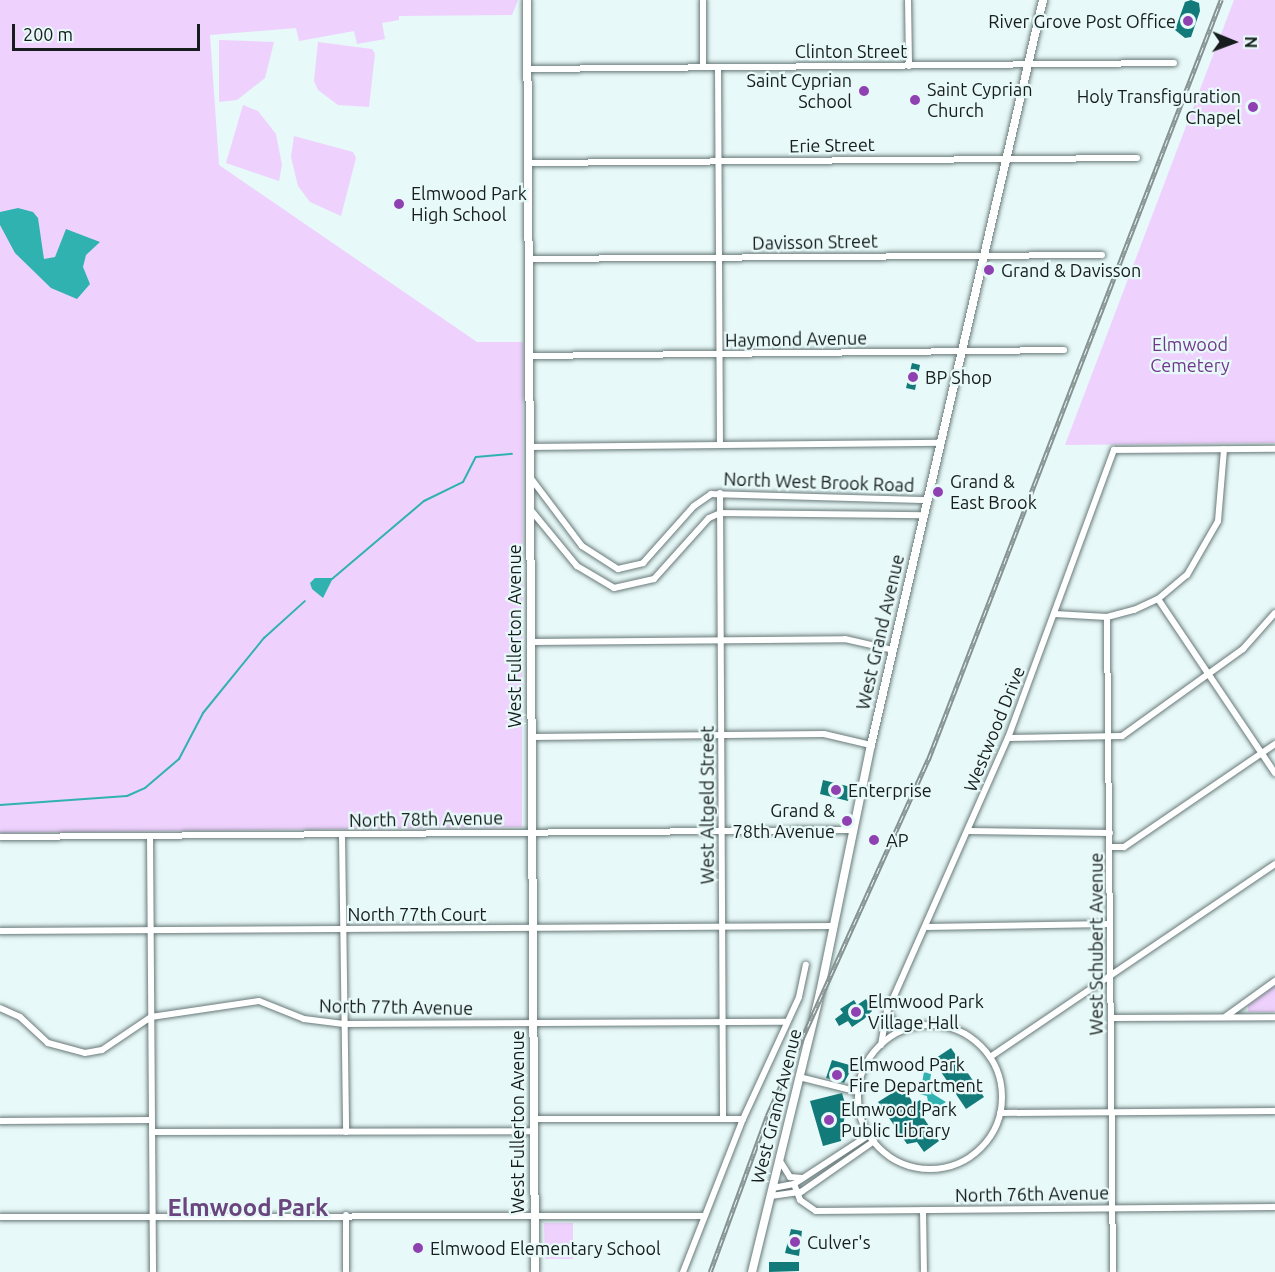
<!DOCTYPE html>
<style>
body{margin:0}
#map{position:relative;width:1275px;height:1272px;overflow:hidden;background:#e7f9f8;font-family:Ubuntu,sans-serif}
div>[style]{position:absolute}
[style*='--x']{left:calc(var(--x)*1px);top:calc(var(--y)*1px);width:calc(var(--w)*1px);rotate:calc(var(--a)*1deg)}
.green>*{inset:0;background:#efd1fe}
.water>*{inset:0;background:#30b2b0}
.stream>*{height:2px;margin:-1px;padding:0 1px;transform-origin:1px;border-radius:1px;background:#30b2b0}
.building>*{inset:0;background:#127b79}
.roads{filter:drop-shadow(0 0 2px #697979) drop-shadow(0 0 2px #697979)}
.street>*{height:6px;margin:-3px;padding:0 3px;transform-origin:3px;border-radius:3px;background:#fff}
.street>.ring{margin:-3px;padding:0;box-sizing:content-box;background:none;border:6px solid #fff;border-radius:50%}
.secondary>*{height:8px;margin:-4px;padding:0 4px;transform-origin:4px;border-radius:4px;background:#fff}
.rail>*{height:4.5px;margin-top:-2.25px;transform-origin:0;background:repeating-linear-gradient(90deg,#e7f9f8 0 7px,#869392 0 14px);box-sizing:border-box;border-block:2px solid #869392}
.dots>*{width:16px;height:16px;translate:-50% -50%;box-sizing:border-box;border:3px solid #e7f9f8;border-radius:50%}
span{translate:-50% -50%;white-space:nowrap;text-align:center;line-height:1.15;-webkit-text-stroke:4.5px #e7f9f8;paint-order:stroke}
.poi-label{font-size:18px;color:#161d1c}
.right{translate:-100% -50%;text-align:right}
.left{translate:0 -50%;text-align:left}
.street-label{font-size:18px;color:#161d1c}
.park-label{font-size:18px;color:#71398b}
.district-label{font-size:24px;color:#6b457e;font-weight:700}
.north{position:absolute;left:1203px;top:12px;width:60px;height:60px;-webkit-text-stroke:4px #e7f9f8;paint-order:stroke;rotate:91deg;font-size:16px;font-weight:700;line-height:24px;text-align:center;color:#161d1c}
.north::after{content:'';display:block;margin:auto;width:21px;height:27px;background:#161d1c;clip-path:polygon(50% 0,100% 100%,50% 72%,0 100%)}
.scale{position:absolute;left:12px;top:24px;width:188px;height:27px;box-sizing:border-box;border:3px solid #161d1c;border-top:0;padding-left:8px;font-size:18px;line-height:21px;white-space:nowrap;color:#161d1c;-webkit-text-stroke:4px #e7f9f8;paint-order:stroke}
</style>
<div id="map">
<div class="green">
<div style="clip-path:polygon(0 0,518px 0,512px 15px,399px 16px,399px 20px,382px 23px,385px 39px,357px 44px,354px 31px,299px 41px,296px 28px,210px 35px,219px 165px,477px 342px,523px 342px,522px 827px,0 833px)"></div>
<div style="clip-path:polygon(1234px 0,1275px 0,1275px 443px,1065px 445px)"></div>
<div style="clip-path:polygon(219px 40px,274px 42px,265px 78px,237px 100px,219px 102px)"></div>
<div style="clip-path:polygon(318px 42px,372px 49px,375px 54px,369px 107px,338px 105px,318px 90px,314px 81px)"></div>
<div style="clip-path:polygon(243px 105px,258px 111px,276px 134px,282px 165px,279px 181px,226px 163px)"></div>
<div style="clip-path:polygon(294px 136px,353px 152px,356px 158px,341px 216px,310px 202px,298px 186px,291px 157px)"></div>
<div style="clip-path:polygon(1275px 986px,1275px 1012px,1248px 1012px,1248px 1005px)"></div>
<div style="clip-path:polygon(544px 1223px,573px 1223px,573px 1259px,545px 1259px)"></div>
</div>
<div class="water">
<div style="clip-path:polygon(18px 208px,33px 212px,38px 218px,44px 259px,55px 257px,66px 229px,100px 242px,86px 255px,83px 267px,90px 284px,77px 299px,51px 288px,15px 253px,0 225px,0 212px)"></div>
<div style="clip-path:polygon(315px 578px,333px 578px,323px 598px,312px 589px,310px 583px)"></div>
<div style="clip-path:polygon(924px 1072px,931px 1074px,929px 1087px,933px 1094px,946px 1102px,930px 1112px,927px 1096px,920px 1094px)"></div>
</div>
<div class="stream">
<div style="--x:332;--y:579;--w:121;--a:-40.3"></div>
<div style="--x:424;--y:501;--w:43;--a:-26"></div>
<div style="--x:463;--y:482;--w:28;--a:-63"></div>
<div style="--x:476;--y:457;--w:36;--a:-5"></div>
<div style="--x:0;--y:805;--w:127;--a:-4.1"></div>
<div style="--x:127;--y:796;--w:20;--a:-24"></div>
<div style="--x:145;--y:788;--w:45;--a:-40.5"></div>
<div style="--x:179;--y:759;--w:52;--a:-62.4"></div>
<div style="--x:203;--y:713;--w:97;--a:-50.9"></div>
<div style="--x:264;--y:638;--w:55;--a:-42.1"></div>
</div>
<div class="building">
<div style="clip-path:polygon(1191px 0,1199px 3px,1200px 11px,1191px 37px,1185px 38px,1175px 30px,1185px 2px)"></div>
<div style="clip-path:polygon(912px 363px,920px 365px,915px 390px,906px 388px)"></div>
<div style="clip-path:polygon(823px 780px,851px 787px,848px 801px,820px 794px)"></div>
<div style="clip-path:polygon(866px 999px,872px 1011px,864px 1019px,852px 1027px,848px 1021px,839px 1026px,835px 1019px,843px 1013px,840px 1009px,854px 1000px,857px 1005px)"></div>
<div style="clip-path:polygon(951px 1048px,984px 1097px,966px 1109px,933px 1060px)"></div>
<div style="clip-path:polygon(832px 1060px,853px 1066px,844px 1083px,826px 1078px)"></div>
<div style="clip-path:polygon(897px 1090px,902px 1095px,906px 1092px,914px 1104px,920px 1100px,924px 1107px,919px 1111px,939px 1141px,924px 1152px,917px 1142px,907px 1144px,878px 1102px)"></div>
<div style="clip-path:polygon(842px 1093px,846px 1107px,841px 1141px,823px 1146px,810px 1101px)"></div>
<div style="clip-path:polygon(791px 1229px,802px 1231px,799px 1256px,785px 1253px)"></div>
<div style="clip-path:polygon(769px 1262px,799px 1262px,799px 1271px,769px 1272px)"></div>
</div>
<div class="roads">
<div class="street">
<div style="--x:703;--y:0;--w:67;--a:90"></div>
<div style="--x:908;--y:0;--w:66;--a:89.1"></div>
<div style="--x:718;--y:68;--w:377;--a:89.7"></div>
<div style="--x:527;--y:69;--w:647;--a:-0.53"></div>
<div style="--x:528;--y:163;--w:609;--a:-0.47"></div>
<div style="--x:528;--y:259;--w:574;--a:-0.4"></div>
<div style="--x:529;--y:356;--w:535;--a:-0.64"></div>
<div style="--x:530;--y:447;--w:411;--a:-0.6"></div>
<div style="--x:530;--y:477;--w:86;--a:53"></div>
<div style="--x:582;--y:546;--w:43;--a:32.6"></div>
<div style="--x:618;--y:569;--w:26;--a:-13"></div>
<div style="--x:643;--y:563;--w:76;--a:-48.2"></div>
<div style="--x:694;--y:506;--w:21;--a:-35"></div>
<div style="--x:711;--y:494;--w:217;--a:1.6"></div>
<div style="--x:720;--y:493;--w:623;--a:89.72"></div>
<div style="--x:530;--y:509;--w:74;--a:50.5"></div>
<div style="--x:577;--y:566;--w:43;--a:30.7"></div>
<div style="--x:614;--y:588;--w:41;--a:-12.7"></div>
<div style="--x:654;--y:579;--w:82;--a:-48"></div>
<div style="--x:709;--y:518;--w:12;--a:-24"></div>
<div style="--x:720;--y:513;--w:204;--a:0.6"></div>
<div style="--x:1158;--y:599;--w:210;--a:56.1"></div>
<div style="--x:1055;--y:614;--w:52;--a:3.3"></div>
<div style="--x:1107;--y:617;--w:28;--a:-15"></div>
<div style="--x:1134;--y:610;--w:26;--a:-25"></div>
<div style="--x:1158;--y:599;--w:38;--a:-40"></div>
<div style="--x:1187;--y:575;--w:62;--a:-60.1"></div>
<div style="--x:1218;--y:521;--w:72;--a:-85.2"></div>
<div style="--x:1107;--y:617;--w:655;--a:89.48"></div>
<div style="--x:531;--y:642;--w:314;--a:-0.5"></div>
<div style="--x:845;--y:639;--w:49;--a:12.9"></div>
<div style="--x:531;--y:737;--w:293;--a:-0.6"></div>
<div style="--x:824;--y:734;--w:48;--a:13.2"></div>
<div style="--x:1008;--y:738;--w:114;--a:-1"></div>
<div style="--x:1122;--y:736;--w:149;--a:-35.7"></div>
<div style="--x:1243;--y:649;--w:48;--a:-48.4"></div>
<div style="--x:969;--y:831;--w:141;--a:0.8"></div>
<div style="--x:342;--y:835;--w:297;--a:89.2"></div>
<div style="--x:150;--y:836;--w:436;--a:89.6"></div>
<div style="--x:0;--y:837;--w:852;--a:-0.47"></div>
<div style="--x:1110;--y:847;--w:14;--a:0"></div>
<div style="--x:1124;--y:847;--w:183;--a:-34.3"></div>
<div style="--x:925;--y:927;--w:184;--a:-0.9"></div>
<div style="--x:0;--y:931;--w:834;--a:-0.34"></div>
<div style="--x:0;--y:1008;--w:22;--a:24"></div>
<div style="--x:20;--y:1017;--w:38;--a:43"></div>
<div style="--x:48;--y:1043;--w:38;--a:15"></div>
<div style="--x:85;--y:1053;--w:17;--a:-10"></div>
<div style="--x:102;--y:1050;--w:59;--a:-34"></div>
<div style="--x:151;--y:1017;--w:109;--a:-8.4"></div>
<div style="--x:259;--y:1001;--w:48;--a:21.8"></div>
<div style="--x:304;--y:1019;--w:40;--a:7.1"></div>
<div style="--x:344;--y:1024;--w:441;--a:-0.3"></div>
<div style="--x:887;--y:1012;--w:17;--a:57"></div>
<div style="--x:896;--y:1026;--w:10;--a:11"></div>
<div style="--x:1225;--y:1017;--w:62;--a:-35.8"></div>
<div style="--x:1111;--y:1018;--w:164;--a:-0.3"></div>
<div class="ring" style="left:858px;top:1025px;width:138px;height:138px"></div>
<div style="--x:881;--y:1045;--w:34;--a:-80"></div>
<div style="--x:887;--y:1012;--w:300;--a:-66.2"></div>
<div style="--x:1008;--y:738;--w:307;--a:-69.8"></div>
<div style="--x:1114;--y:450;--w:161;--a:-0.4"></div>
<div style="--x:990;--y:1057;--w:344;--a:-34.1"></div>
<div style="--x:799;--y:1077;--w:62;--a:14"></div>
<div style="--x:1000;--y:1113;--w:275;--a:-0.4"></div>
<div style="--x:534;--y:1119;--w:209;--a:0"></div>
<div style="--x:0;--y:1121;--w:152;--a:-0.4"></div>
<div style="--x:152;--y:1132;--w:382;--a:-0.1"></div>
<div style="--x:780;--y:1161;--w:19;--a:58"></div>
<div style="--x:790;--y:1177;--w:12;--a:5"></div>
<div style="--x:794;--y:1184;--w:17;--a:69"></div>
<div style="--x:800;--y:1200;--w:19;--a:35"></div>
<div style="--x:816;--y:1211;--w:459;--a:-0.5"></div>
<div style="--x:773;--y:1188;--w:21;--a:-11"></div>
<div style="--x:794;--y:1184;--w:90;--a:-33.2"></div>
<div style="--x:771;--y:1196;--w:30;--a:-8"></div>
<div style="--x:801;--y:1192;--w:89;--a:-34.9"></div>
<div style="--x:923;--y:1210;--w:62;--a:89.1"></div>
<div style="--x:346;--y:1215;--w:57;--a:90"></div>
<div style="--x:0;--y:1217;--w:703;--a:-0.08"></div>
<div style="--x:683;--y:1272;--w:164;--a:-68.6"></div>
<div style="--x:743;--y:1119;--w:134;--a:-65.3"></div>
<div style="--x:799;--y:997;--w:33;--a:-78"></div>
</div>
<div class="secondary">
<div style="--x:527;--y:0;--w:1272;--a:89.64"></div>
<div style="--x:752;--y:1272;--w:287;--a:-76.3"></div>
<div style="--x:820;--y:993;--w:253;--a:-78.4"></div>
<div style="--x:871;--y:745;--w:765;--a:-77"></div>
</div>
</div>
<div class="rail">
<div style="--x:710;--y:1272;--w:166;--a:-69.9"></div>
<div style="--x:767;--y:1116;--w:391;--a:-65.7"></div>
<div style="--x:928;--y:760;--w:815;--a:-68.92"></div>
</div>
<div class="dots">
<div style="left:1188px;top:21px;background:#8f41b1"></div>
<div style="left:864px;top:91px;background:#8f41b1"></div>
<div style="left:915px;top:100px;background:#8f41b1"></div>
<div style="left:1253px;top:107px;background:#8f41b1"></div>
<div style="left:399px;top:204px;background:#8f41b1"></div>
<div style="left:989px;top:270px;background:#8f41b1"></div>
<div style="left:913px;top:377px;background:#8f41b1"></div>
<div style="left:938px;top:492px;background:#8f41b1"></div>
<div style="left:836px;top:790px;background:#8f41b1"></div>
<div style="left:847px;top:821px;background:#8f41b1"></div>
<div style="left:874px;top:840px;background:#8f41b1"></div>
<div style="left:856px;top:1012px;background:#8f41b1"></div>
<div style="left:837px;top:1075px;background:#8f41b1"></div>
<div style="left:829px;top:1120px;background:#8f41b1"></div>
<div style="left:795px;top:1242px;background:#8f41b1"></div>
<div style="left:418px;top:1248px;background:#8f41b1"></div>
</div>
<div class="poi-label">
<span class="right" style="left:1176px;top:21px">River Grove Post Office</span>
<span class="right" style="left:852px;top:91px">Saint Cyprian<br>School</span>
<span class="left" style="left:927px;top:100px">Saint Cyprian<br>Church</span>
<span class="right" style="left:1241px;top:107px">Holy Transfiguration<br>Chapel</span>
<span class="left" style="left:411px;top:204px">Elmwood Park<br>High School</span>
<span class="left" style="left:1001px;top:270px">Grand &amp; Davisson</span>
<span class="left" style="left:925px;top:377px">BP Shop</span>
<span class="left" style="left:950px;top:492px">Grand &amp;<br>East Brook</span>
<span class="left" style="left:848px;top:790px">Enterprise</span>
<span class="right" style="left:835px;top:821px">Grand &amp;<br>78th Avenue</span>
<span class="left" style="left:886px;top:840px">AP</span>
<span class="left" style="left:868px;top:1012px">Elmwood Park<br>Village Hall</span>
<span class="left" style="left:849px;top:1075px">Elmwood Park<br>Fire Department</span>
<span class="left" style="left:841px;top:1120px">Elmwood Park<br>Public Library</span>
<span class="left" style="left:807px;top:1242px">Culver's</span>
<span class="left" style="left:430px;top:1248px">Elmwood Elementary School</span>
</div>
<div class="street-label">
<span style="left:851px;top:51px">Clinton Street</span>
<span style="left:832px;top:145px;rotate:-1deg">Erie Street</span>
<span style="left:815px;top:242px;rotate:-1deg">Davisson Street</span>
<span style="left:796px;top:339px;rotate:-1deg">Haymond Avenue</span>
<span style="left:819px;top:482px;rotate:2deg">North West Brook Road</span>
<span style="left:880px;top:632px;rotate:-77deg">West Grand Avenue</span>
<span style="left:514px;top:636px;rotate:-90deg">West Fullerton Avenue</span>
<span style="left:994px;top:729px;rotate:-68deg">Westwood Drive</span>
<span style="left:707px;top:805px;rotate:-90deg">West Altgeld Street</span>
<span style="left:426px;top:819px;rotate:-1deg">North 78th Avenue</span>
<span style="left:417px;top:914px">North 77th Court</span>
<span style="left:1096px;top:944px;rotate:-90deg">West Schubert Avenue</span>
<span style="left:396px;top:1007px;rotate:1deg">North 77th Avenue</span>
<span style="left:776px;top:1106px;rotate:-76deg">West Grand Avenue</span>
<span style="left:517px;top:1122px;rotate:-90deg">West Fullerton Avenue</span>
<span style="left:1032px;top:1194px;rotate:-1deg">North 76th Avenue</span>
</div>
<div class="park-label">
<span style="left:1190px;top:355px">Elmwood<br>Cemetery</span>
</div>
<div class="district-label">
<span style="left:248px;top:1208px">Elmwood Park</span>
</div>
<div class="north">N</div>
<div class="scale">200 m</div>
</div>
